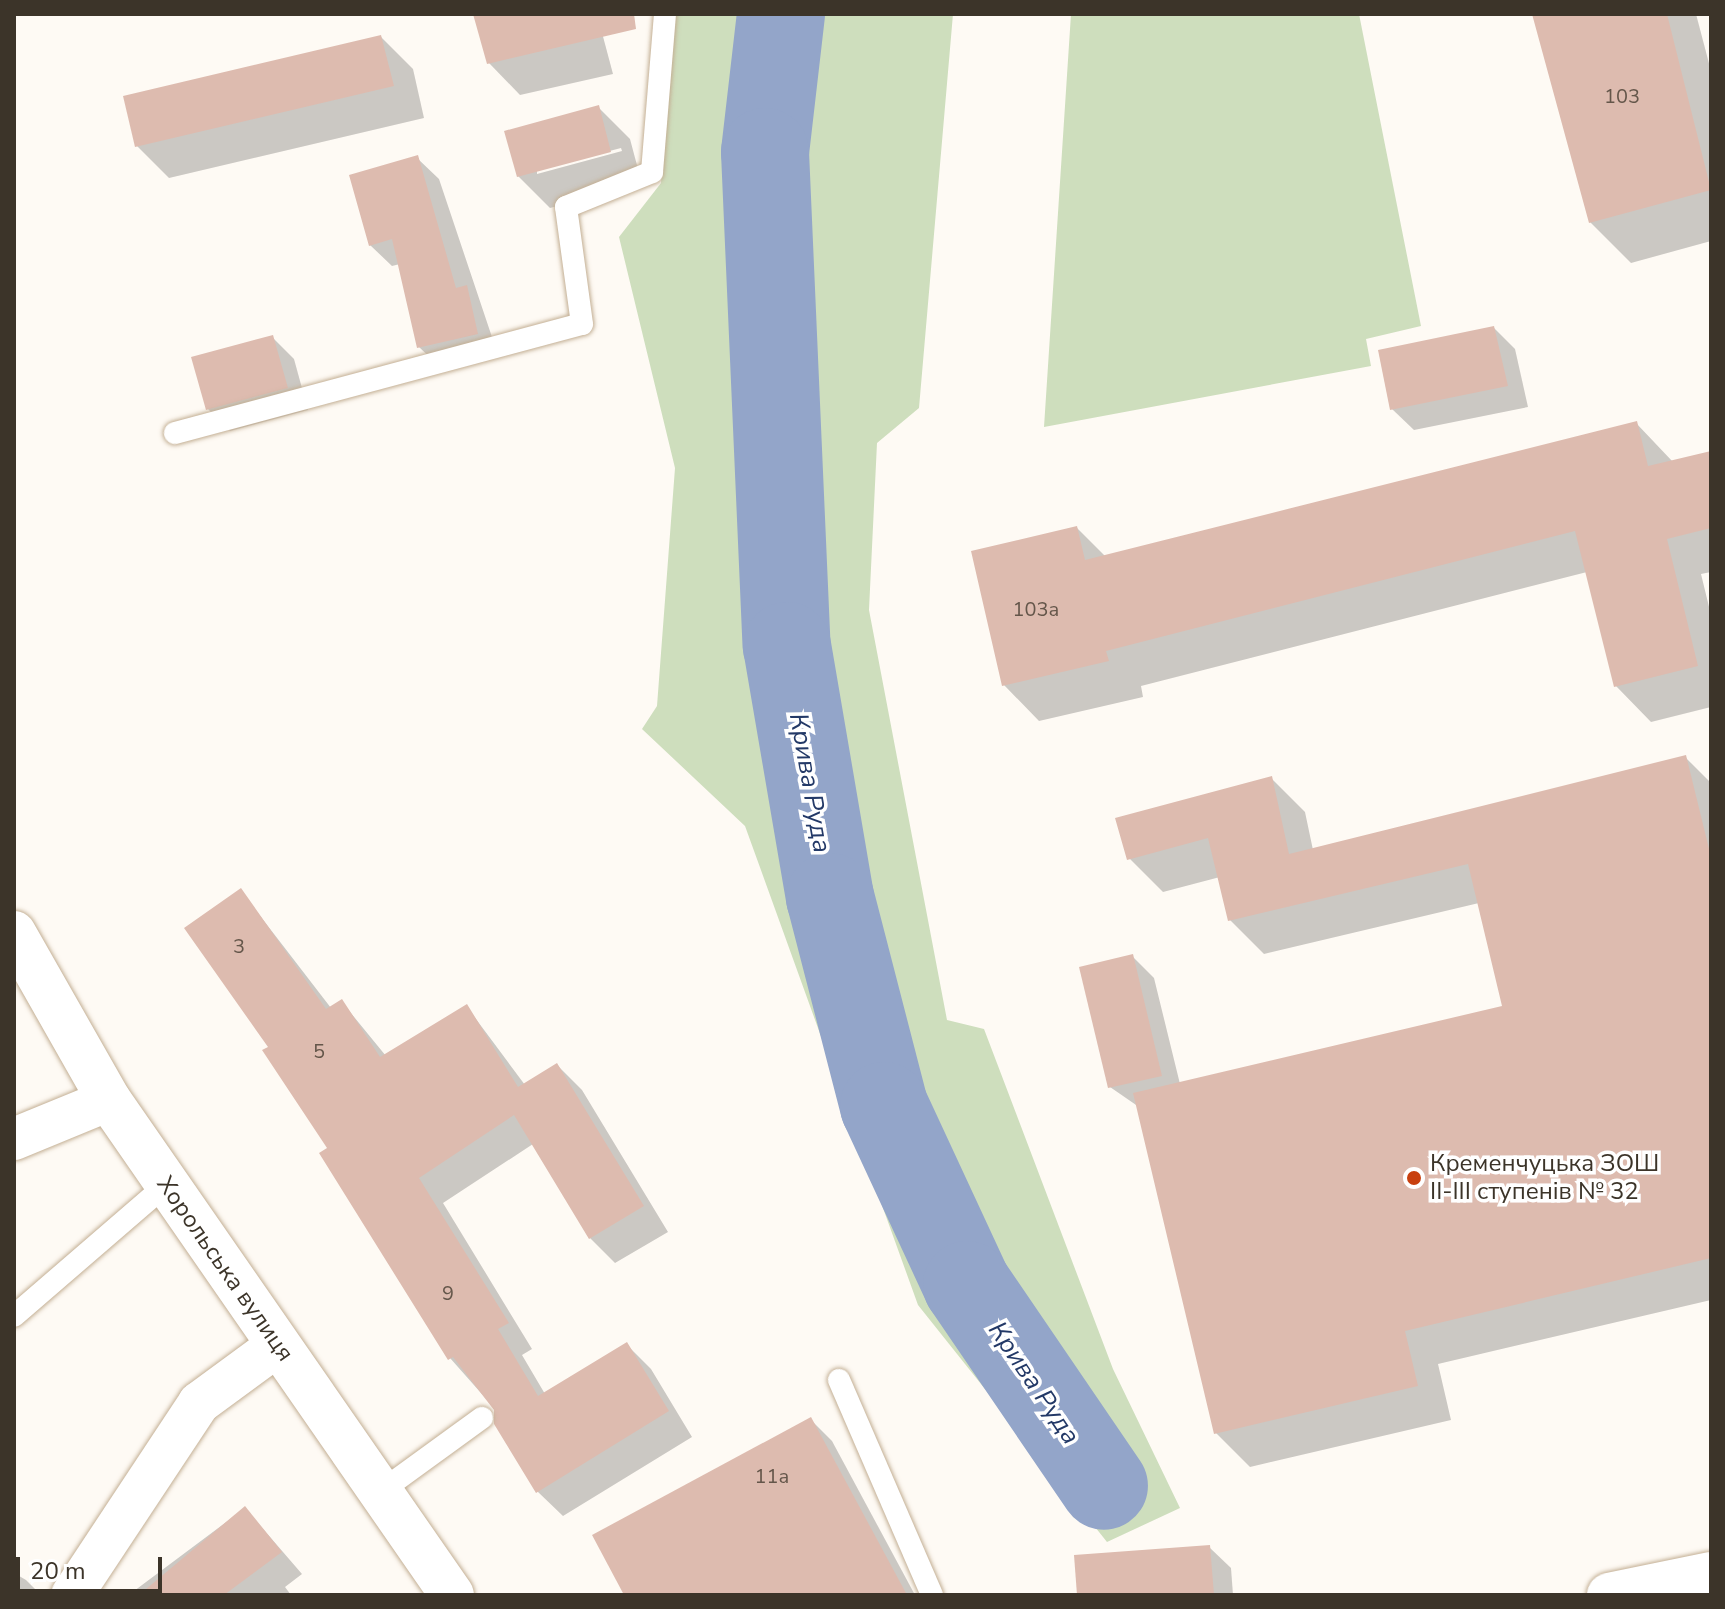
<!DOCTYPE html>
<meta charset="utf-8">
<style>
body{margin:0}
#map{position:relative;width:1725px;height:1609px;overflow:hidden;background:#fefaf4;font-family:"Nunito Sans",sans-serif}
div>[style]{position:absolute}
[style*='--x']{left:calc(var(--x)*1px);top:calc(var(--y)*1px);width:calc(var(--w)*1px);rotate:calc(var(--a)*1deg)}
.green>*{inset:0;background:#cedebd}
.shadow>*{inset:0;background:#0003}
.river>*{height:88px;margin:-44px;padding:0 44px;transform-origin:44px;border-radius:44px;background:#93a5c9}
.building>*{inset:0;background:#ddbbaf}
.roads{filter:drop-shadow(0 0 2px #c3af94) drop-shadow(0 0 2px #c3af94)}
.service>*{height:22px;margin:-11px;padding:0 11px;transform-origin:11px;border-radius:11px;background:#fff}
.minor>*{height:42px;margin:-21px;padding:0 21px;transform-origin:21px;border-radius:21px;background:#fff}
.tertiary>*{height:44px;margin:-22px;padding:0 22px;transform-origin:22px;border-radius:22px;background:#fff}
.dots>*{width:22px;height:22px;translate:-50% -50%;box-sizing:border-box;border:4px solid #fff;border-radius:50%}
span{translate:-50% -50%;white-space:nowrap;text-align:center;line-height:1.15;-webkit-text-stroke:7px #fff;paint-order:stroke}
.number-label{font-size:20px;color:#64564a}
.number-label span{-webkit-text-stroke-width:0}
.poi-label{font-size:24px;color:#3c3429}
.left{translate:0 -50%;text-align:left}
.street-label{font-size:24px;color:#3c3429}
.water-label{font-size:26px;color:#233967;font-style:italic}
.frame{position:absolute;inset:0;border:16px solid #3c3429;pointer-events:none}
.scale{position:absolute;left:16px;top:1557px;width:146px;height:36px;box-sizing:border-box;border:4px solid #3c3429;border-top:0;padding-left:10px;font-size:24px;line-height:28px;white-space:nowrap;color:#3c3429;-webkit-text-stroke:6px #fff;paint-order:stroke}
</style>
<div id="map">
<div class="green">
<div style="clip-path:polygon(672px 14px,953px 14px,919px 408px,877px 443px,869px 610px,947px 1020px,984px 1029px,1113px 1369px,1180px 1508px,1107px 1542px,918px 1305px,745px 826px,642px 729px,657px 706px,675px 468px,619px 237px,661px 183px)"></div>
<div style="clip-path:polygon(1071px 14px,1359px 14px,1421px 326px,1366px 339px,1371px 366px,1044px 427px)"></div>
</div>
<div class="shadow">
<div style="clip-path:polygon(475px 14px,597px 14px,613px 74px,520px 95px,489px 63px)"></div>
<div style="clip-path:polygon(1534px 14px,1696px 14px,1711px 71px,1711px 241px,1631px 263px,1590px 222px)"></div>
<div style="clip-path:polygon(381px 37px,413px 69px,424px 118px,169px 178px,137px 146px)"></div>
<div style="clip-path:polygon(evenodd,598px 107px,630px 139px,642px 184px,550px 208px,518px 176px,598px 107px,621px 148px,622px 151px,537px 174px,537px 170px,621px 148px)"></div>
<div style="clip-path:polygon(417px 158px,439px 179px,498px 355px,441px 368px,419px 347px,400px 264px,392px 266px,370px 245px)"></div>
<div style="clip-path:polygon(1494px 328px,1515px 349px,1528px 407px,1414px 430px,1392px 409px)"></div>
<div style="clip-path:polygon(272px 337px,294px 359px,308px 410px,230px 431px,208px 409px)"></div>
<div style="clip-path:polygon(1636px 423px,1673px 462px,1711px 453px,1711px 572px,1701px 574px,1711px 615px,1711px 707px,1651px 722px,1616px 686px,1587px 572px,1141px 686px,1143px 697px,1039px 721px,1004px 685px,1077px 528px,1106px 557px)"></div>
<div style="clip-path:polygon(1685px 757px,1711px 783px,1711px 1300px,1438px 1364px,1451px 1420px,1250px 1467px,1216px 1433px,1139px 1107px,1110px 1087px,1132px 956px,1154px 978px,1180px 1084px,1504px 1008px,1479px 903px,1264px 954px,1230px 920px,1220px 877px,1163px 892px,1129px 858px,1271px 778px,1305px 812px,1313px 850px)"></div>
<div style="clip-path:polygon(241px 891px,331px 1008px,341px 1001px,386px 1056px,467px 1007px,525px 1085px,557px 1065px,582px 1090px,668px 1232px,615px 1263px,590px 1238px,533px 1144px,443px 1203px,532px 1349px,522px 1355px,545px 1394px,626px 1344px,651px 1369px,692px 1437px,563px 1516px,538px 1492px,496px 1410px,450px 1358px,271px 1047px)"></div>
<div style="clip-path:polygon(811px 1420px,832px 1441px,915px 1595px,627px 1595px)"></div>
<div style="clip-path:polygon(245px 1508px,302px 1574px,285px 1587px,291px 1595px,134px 1591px)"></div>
<div style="clip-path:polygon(1209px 1547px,1231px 1568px,1233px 1595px,1079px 1595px)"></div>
<div style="clip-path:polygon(14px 1573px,26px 1580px,41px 1595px,14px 1595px)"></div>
</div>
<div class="river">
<div style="--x:781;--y:14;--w:139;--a:96.6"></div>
<div style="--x:765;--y:152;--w:494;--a:87.5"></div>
<div style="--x:787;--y:646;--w:255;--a:80.3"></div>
<div style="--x:830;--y:897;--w:216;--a:75.5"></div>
<div style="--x:884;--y:1106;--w:197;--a:65.1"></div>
<div style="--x:967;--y:1285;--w:243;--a:55.7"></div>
</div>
<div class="building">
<div style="clip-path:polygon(473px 14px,634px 14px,636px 29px,487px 64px)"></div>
<div style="clip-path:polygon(1532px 14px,1667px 14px,1711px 190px,1589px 223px)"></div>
<div style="clip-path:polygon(381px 35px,394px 86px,135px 147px,123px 96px)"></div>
<div style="clip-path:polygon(599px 105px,611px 152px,517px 177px,504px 131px)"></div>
<div style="clip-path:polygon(418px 155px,456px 288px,467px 285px,478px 334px,417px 348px,392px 239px,369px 246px,349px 175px)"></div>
<div style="clip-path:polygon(1494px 326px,1508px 386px,1390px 410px,1378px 350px)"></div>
<div style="clip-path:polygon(273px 335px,288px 388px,206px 410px,191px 357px)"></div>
<div style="clip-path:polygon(1637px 421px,1648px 466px,1711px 451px,1711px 528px,1667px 539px,1698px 666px,1614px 687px,1575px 531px,1106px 651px,1109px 661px,1002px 686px,971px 551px,1077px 526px,1085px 560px)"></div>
<div style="clip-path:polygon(1686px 755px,1711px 857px,1711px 1258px,1405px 1331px,1418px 1386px,1214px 1434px,1133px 1093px,1502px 1006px,1468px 864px,1228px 921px,1208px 838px,1127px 860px,1115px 818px,1272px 776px,1289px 854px)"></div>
<div style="clip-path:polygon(241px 888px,326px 1009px,342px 999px,380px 1057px,467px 1004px,518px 1087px,557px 1063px,644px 1206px,589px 1239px,514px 1115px,419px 1178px,509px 1323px,498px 1329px,538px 1396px,627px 1342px,669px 1411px,536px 1493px,494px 1424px,494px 1410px,453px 1357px,448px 1360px,319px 1153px,327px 1148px,262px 1050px,268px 1047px,184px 928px)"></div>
<div style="clip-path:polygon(1133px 954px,1162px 1076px,1108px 1088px,1079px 967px)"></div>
<div style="clip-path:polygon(811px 1417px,907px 1595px,624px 1595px,592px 1535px)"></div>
<div style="clip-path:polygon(245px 1506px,282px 1552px,224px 1595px,139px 1595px)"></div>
<div style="clip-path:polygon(1210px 1545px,1214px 1595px,1077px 1595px,1074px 1555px)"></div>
</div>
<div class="roads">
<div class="service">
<div style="--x:175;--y:433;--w:421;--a:-15"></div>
<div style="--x:582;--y:324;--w:118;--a:-97.8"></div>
<div style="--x:566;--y:207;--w:93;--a:-22.1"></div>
<div style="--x:652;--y:172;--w:159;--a:-85.3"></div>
<div style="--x:14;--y:1316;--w:202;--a:-40.8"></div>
<div style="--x:839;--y:1380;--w:234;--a:66.6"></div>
<div style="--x:380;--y:1492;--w:126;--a:-36"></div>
</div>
<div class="minor">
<div style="--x:14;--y:1139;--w:103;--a:-22.3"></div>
<div style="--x:72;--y:1595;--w:230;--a:-56.5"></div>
<div style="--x:199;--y:1403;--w:98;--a:-36.3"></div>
</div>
<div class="tertiary">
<div style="--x:14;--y:933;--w:192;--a:60.4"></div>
<div style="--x:109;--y:1100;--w:602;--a:55.28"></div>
<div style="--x:1609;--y:1595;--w:104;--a:-11.6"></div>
</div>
</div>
<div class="dots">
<div style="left:1414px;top:1178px;background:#c8400f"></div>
</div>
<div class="number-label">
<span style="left:1622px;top:96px">103</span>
<span style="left:1036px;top:609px">103а</span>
<span style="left:239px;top:946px">3</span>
<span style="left:319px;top:1051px">5</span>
<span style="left:448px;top:1293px">9</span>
<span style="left:772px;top:1476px">11а</span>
</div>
<div class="poi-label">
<span class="left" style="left:1430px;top:1178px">Кременчуцька ЗОШ<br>ІІ-ІІІ ступенів № 32</span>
</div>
<div class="street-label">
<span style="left:225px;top:1269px;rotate:55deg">Хорольська вулиця</span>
</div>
<div class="water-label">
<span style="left:810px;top:783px;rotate:80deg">Крива Руда</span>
<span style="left:1034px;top:1383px;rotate:56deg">Крива Руда</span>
</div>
<div class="frame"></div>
<div class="scale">20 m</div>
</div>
